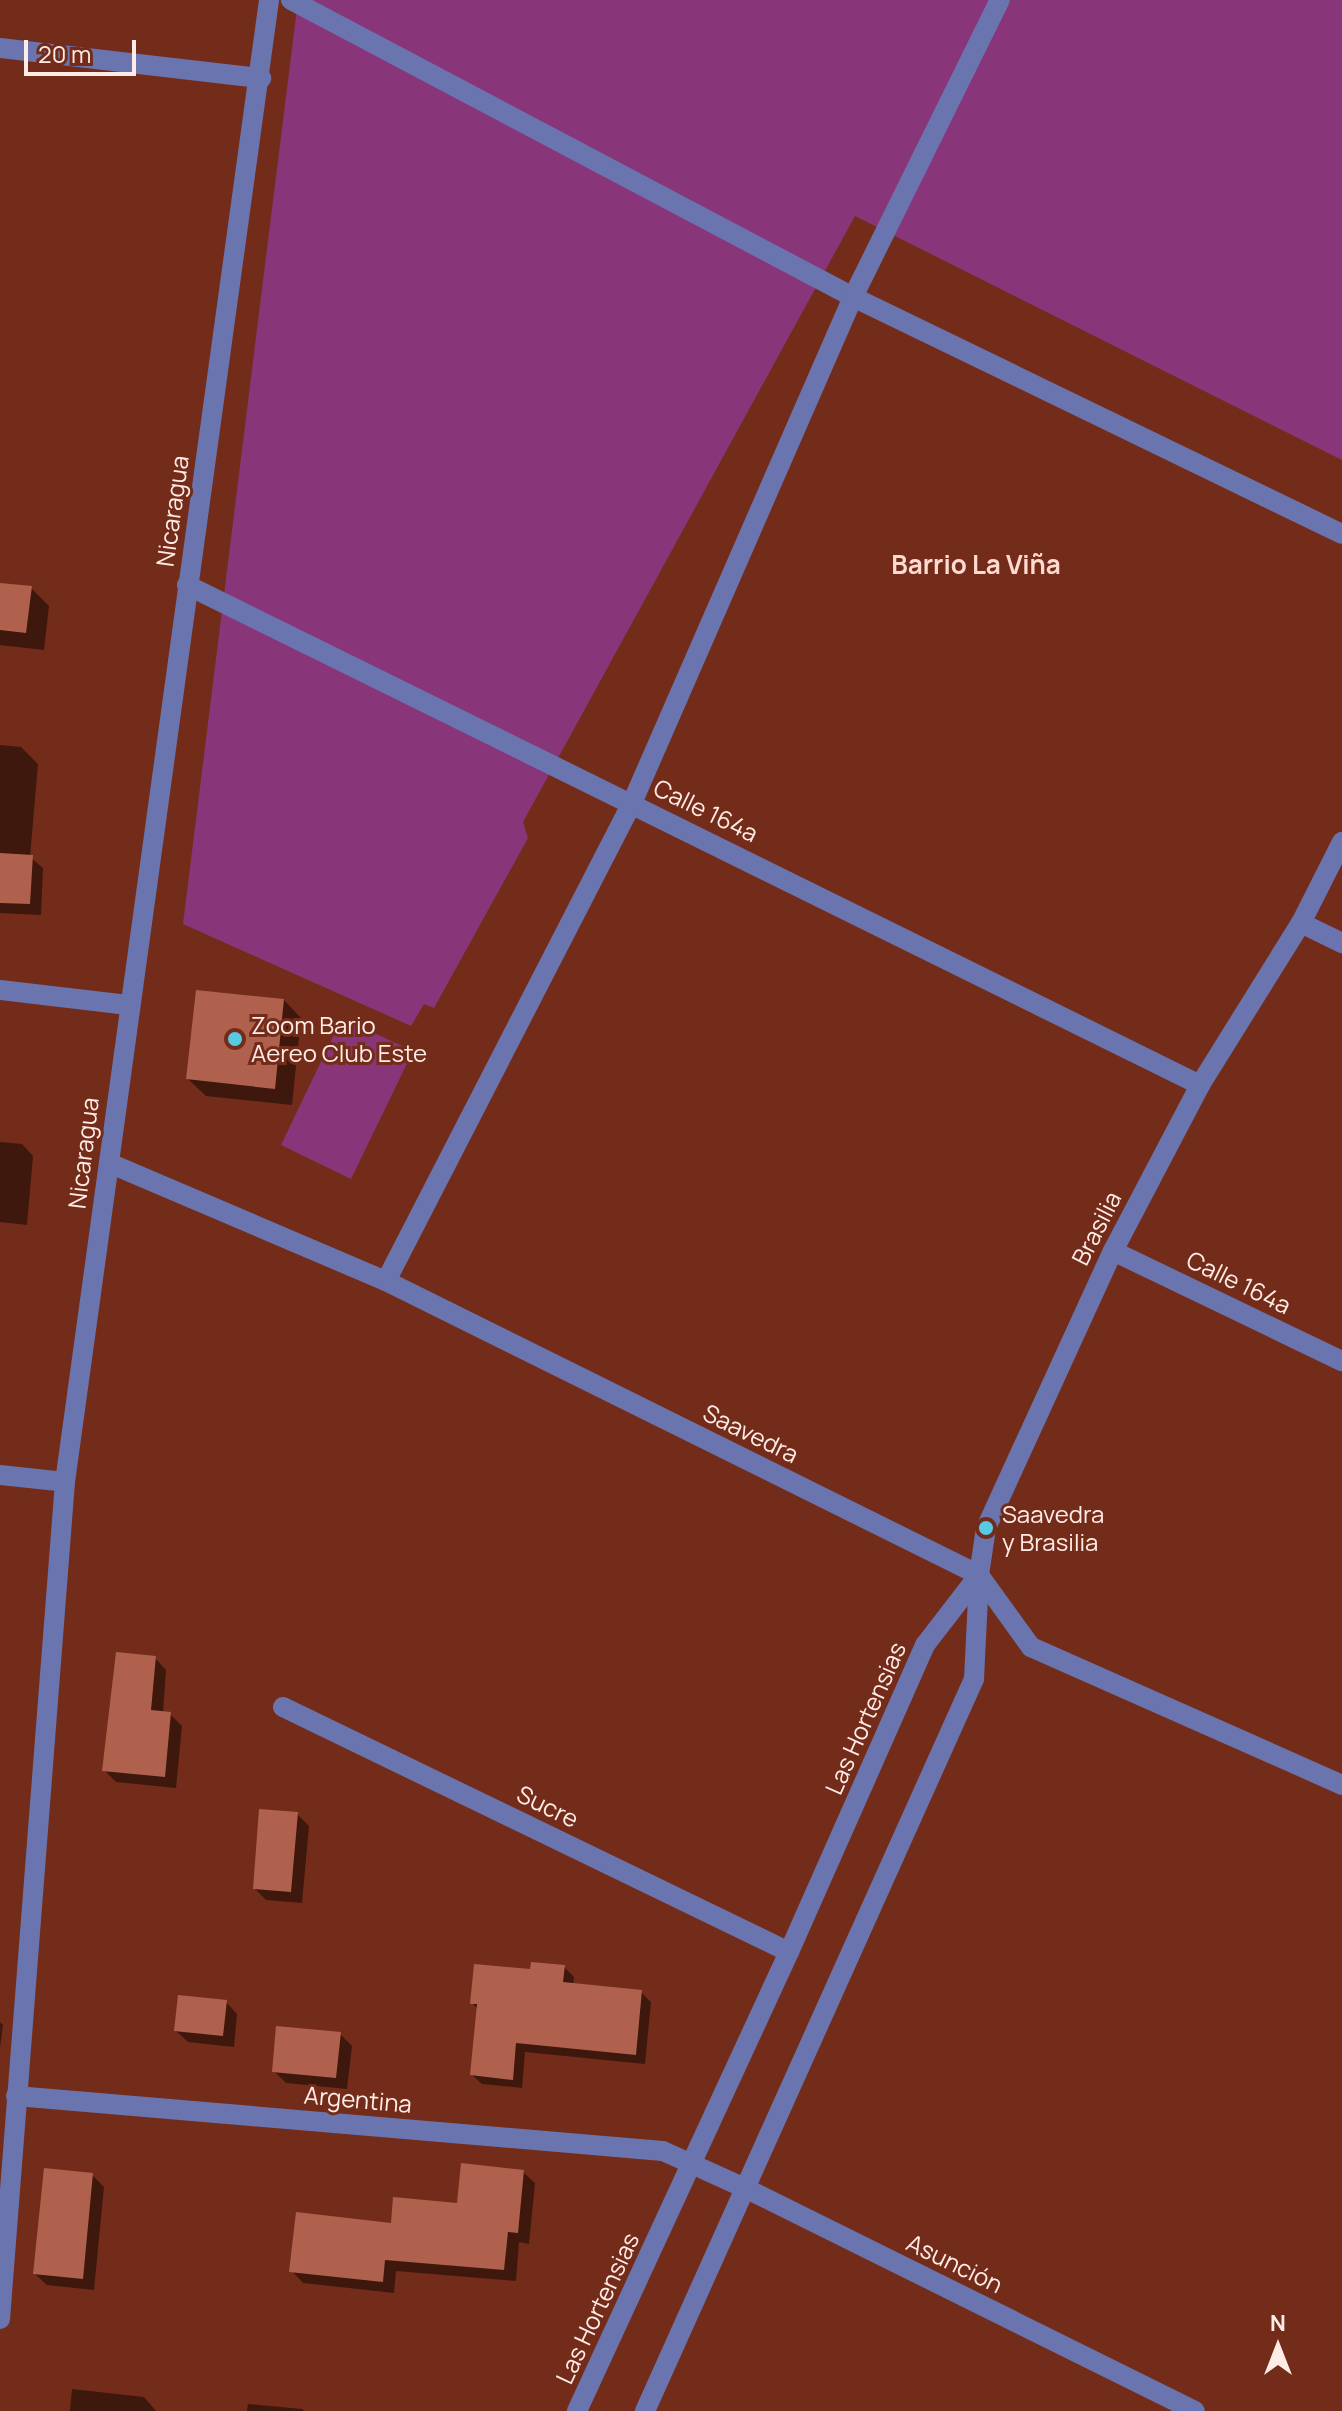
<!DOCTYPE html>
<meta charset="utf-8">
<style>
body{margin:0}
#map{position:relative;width:1342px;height:2411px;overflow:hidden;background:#742c1a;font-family:Manrope,sans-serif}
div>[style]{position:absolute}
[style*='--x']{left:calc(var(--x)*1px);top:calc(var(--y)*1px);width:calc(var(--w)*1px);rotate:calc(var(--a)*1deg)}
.green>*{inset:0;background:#89357a}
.shadow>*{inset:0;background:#0007}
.building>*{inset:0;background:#af614d}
.street>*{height:20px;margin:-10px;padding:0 10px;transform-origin:10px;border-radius:10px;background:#6a75af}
.dots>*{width:22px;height:22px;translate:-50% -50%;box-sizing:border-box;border:4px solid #742c1a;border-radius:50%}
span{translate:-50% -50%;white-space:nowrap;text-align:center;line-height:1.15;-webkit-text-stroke:6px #742c1a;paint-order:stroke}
.street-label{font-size:24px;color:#ffece7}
.poi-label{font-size:24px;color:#ffece7}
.left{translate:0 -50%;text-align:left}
.neighbourhood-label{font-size:26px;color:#fedad0;font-weight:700}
.north{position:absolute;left:1238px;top:2307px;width:80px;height:80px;-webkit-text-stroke:6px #742c1a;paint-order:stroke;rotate:0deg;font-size:22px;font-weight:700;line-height:32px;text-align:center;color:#ffece7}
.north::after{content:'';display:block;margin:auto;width:28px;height:36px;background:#ffece7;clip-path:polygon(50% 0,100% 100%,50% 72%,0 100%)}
.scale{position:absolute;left:24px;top:40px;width:112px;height:36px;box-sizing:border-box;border:4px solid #ffece7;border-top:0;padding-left:10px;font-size:24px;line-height:28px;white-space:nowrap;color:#ffece7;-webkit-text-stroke:6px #742c1a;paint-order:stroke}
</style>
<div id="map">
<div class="green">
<div style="clip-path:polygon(298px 0,1342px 0,1342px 460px,855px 216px,523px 822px,528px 838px,434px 1008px,424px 1004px,411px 1026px,183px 924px)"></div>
<div style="clip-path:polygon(342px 1018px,413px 1051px,351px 1179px,281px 1145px)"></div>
</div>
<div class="shadow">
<div style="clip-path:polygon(0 585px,31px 588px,49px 606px,44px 650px,0 645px)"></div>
<div style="clip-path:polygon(0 745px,21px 747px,38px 764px,30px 857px,43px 868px,41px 915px,0 913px)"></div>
<div style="clip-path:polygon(284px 1000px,301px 1018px,292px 1105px,206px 1096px,188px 1079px)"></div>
<div style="clip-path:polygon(0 1142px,22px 1144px,33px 1156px,27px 1225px,0 1222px)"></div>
<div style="clip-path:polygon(155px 1658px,166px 1670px,163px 1713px,170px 1714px,182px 1726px,176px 1788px,116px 1782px,104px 1770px)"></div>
<div style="clip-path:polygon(297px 1814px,309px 1826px,302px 1903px,266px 1900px,255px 1889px)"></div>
<div style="clip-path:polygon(564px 1967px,574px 1977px,573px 1985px,641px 1992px,651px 2002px,645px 2064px,525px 2052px,522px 2088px,482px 2084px,472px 2075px,479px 2010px,472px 2003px,532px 1971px)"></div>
<div style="clip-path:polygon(226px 2002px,237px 2014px,234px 2047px,188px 2042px,176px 2031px)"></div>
<div style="clip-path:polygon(0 2022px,3px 2025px,0 2048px)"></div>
<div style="clip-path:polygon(340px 2034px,352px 2046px,347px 2089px,286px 2083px,274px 2071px)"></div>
<div style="clip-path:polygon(523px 2172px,535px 2183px,529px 2244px,519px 2242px,516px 2281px,396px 2271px,394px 2293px,303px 2283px,292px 2271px,392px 2225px,459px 2205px)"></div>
<div style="clip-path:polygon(92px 2175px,104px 2187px,94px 2290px,47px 2285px,35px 2274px)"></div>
<div style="clip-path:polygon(72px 2389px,144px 2397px,156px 2411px,70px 2411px)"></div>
<div style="clip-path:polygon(248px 2404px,302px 2409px,304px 2411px,247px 2411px)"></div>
</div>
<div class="building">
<div style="clip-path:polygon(0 583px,32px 586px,26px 633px,0 630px)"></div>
<div style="clip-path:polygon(0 853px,33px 855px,30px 904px,0 903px)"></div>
<div style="clip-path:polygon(196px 990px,284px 999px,275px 1089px,186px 1079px)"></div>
<div style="clip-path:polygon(116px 1652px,156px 1656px,151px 1710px,171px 1712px,165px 1777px,102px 1771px)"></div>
<div style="clip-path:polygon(259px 1809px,298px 1812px,291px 1892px,253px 1889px)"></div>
<div style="clip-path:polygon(531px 1962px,565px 1965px,563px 1982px,642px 1990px,636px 2055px,516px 2043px,513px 2080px,470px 2075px,477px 2004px,470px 2004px,474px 1964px,530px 1969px)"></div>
<div style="clip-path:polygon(178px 1995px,227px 2000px,223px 2036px,174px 2031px)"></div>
<div style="clip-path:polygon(276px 2026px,341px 2032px,336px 2078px,272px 2072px)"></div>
<div style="clip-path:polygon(461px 2163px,524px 2170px,518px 2233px,508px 2232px,504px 2270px,385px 2260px,383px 2282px,289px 2272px,296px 2212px,391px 2223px,393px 2197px,457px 2203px)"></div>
<div style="clip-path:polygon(44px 2168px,93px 2173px,83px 2279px,33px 2274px)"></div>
</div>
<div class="street">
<div style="--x:291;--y:0;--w:636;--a:27.86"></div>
<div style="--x:853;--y:297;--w:331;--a:-63.7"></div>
<div style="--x:0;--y:48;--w:263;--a:6.6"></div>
<div style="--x:187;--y:585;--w:1130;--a:26.27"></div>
<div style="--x:1301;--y:923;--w:46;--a:26"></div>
<div style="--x:0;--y:990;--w:129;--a:6.7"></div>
<div style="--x:109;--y:1163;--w:301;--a:23.1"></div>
<div style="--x:386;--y:1281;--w:662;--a:26.37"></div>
<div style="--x:979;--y:1575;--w:89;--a:54.2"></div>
<div style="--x:1031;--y:1647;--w:340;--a:23.9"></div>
<div style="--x:1113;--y:1251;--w:254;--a:25.7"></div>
<div style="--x:386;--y:1281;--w:538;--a:-62.77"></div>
<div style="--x:632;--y:803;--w:552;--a:-66.41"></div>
<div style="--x:853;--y:297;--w:543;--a:25.86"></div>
<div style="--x:0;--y:1475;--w:65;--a:6.1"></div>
<div style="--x:283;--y:1707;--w:562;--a:25.84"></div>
<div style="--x:16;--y:2096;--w:649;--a:4.86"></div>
<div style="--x:663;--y:2151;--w:90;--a:24.3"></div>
<div style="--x:745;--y:2188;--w:502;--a:26.36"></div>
<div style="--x:0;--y:2319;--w:840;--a:-85.56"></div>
<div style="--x:65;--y:1482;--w:1496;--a:-82.16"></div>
<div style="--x:577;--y:2411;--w:506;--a:-65.21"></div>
<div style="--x:789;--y:1952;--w:336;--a:-66.1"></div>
<div style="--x:925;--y:1645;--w:88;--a:-52.4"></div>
<div style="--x:645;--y:2411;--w:803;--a:-65.8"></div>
<div style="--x:974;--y:1679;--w:104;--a:-87.2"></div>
<div style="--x:979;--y:1575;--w:48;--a:-81.5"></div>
<div style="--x:986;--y:1528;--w:305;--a:-65.4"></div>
<div style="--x:1113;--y:1251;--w:187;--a:-62.3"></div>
<div style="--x:1200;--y:1085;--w:191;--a:-58.1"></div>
<div style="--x:1301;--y:923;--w:91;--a:-63.2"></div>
</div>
<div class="dots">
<div style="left:235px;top:1039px;background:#58c9e3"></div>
<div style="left:986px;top:1528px;background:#58c9e3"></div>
</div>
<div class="street-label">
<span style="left:172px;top:511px;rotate:-82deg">Nicaragua</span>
<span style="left:706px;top:810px;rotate:26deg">Calle 164a</span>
<span style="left:83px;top:1153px;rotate:-83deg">Nicaragua</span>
<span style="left:1096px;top:1228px;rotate:-63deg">Brasilia</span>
<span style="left:1239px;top:1282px;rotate:26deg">Calle 164a</span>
<span style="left:751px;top:1433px;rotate:26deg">Saavedra</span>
<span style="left:865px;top:1718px;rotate:-66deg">Las Hortensias</span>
<span style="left:548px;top:1806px;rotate:26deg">Sucre</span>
<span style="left:358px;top:2099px;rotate:5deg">Argentina</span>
<span style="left:955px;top:2263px;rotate:26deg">Asunción</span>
<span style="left:597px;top:2308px;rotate:-65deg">Las Hortensias</span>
</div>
<div class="poi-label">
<span class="left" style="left:251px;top:1039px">Zoom Bario<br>Aereo Club Este</span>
<span class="left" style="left:1002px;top:1528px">Saavedra<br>y Brasilia</span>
</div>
<div class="neighbourhood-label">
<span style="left:976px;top:565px">Barrio La Viña</span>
</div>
<div class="north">N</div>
<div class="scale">20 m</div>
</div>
